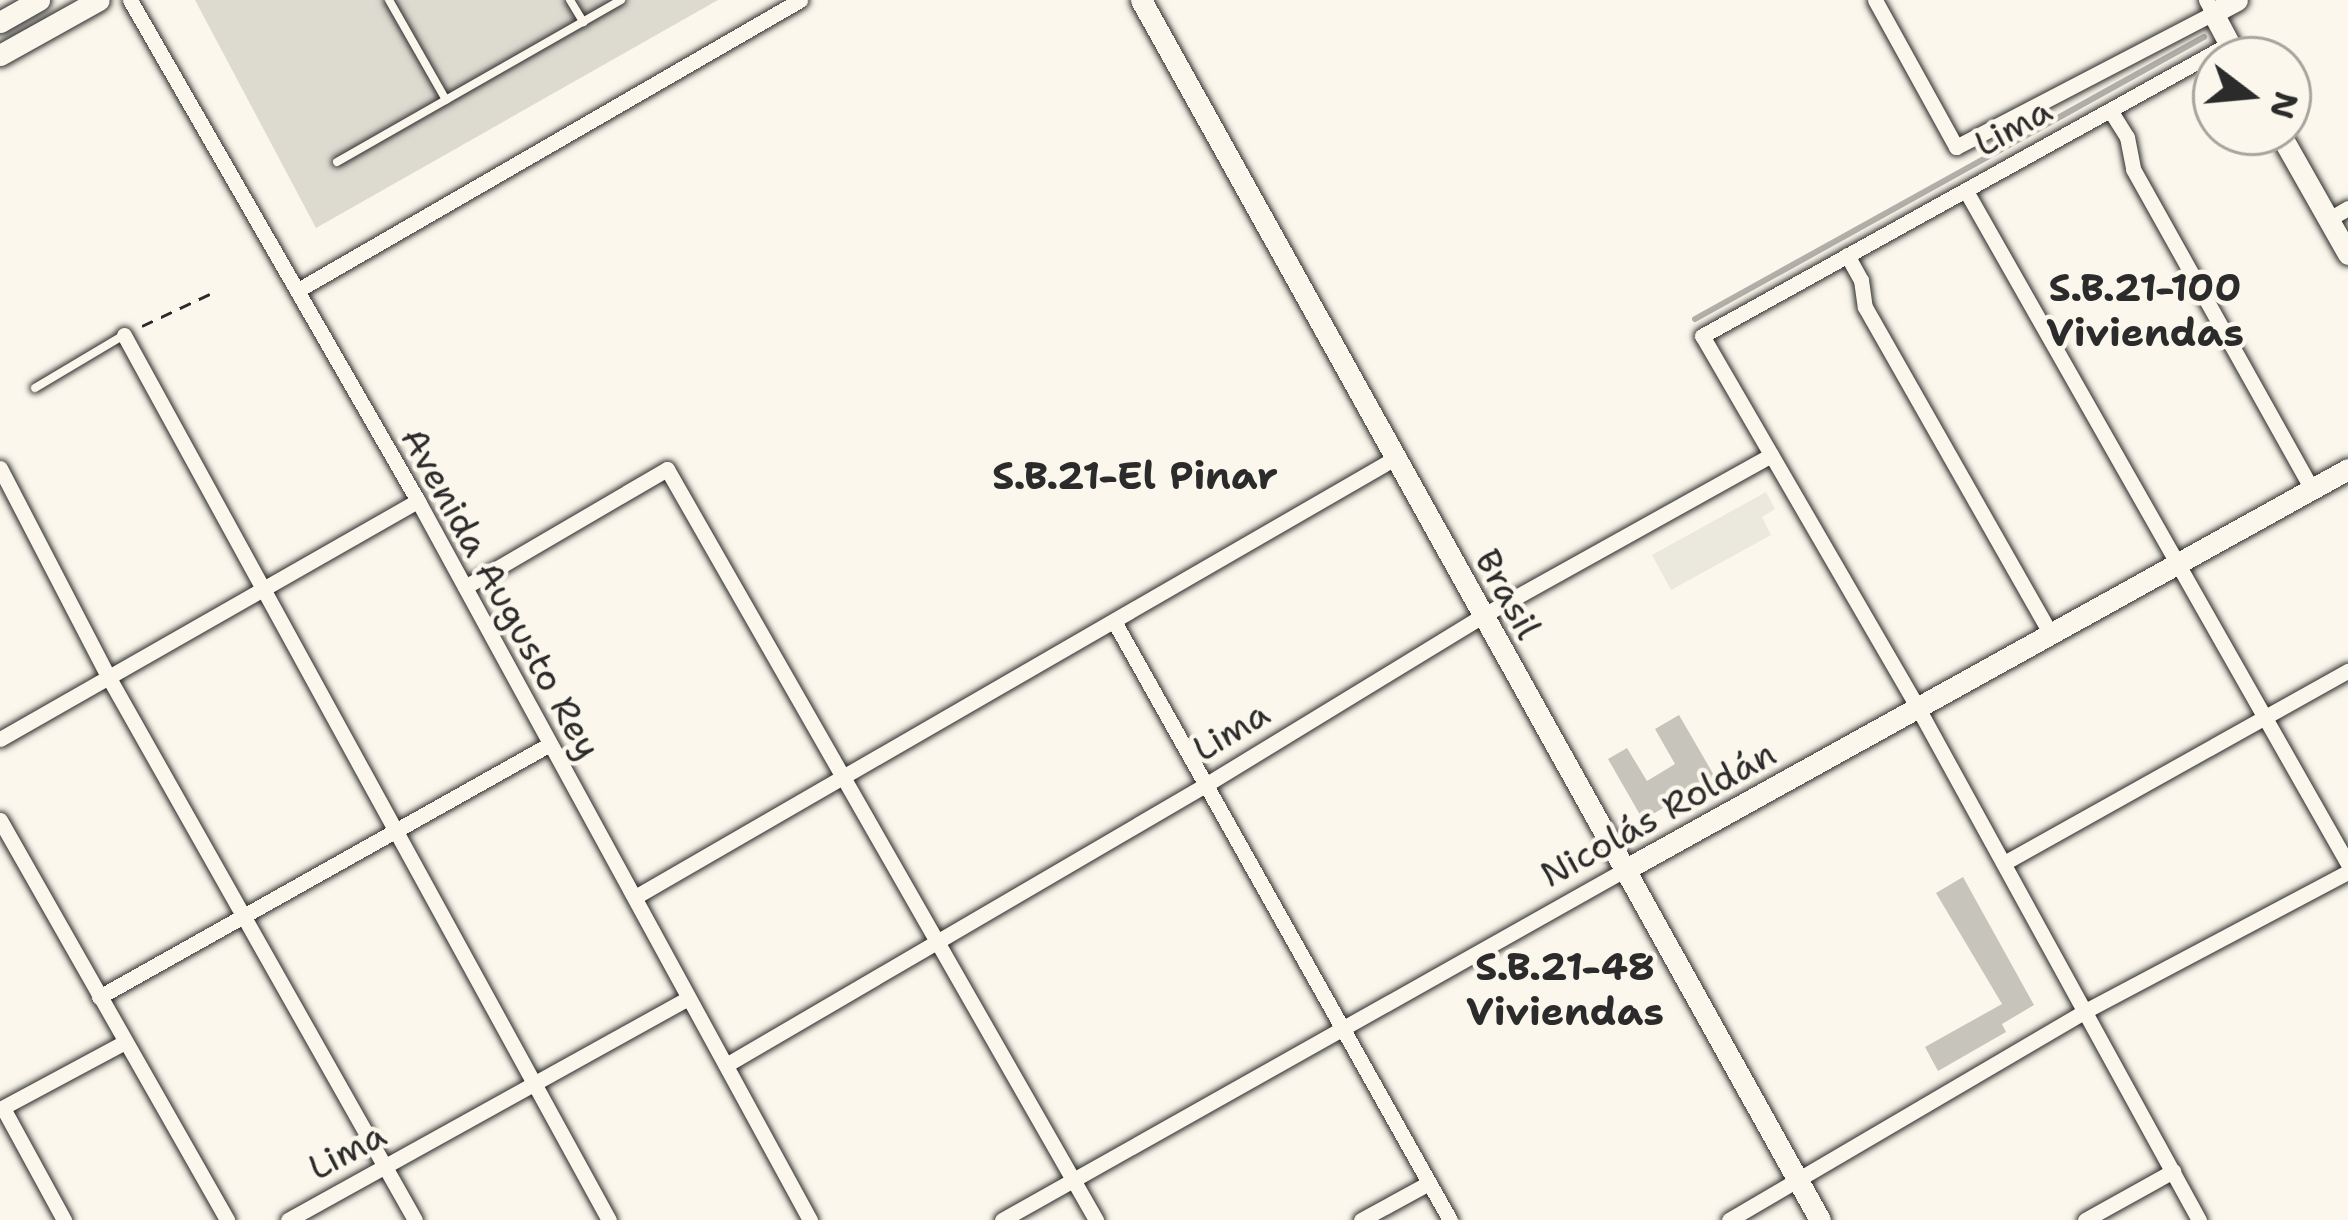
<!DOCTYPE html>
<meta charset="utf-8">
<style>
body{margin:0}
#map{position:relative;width:2348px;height:1220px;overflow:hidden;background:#fbf7ec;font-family:"Shantell Sans",sans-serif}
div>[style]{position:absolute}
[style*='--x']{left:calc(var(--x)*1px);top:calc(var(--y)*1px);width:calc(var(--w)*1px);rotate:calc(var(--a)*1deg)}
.built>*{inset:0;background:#ebe8de}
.green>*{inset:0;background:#dddad0}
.stream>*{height:6px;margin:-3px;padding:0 3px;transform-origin:3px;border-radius:3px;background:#b1afa7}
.building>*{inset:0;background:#c7c4bc}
.path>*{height:3px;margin-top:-1.5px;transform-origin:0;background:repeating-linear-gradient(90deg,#2b2b2b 0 12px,transparent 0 21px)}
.roads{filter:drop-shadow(0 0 3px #2b2b2b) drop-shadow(0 0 3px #2b2b2b)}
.lane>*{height:8px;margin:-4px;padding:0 4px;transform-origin:4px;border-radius:4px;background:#fbf7ec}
.street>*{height:15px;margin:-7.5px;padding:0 7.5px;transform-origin:7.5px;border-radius:7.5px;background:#fbf7ec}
.secondary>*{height:21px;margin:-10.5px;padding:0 10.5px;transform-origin:10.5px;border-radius:10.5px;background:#fbf7ec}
span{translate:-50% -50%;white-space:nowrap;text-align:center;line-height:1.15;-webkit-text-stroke:9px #fbf7ec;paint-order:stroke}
.street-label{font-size:36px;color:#2b2b2b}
.neighbourhood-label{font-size:39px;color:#2b2b2b;font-weight:700}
.north{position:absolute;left:2192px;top:36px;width:120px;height:120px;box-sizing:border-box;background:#fbf7ec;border:3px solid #a8a59f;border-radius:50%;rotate:106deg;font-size:33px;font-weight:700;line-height:48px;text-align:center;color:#2b2b2b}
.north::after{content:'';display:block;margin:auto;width:42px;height:54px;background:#2b2b2b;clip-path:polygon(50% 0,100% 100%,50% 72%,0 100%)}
</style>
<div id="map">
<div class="built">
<div style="clip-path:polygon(1766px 492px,1775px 509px,1762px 517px,1771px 535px,1671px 590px,1652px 555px)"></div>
</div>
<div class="green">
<div style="clip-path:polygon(195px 0,718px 0,316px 228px)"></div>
</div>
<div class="stream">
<div style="--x:1695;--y:319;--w:582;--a:-28.99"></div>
</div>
<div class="building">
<div style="clip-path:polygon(1679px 715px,1715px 777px,1643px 820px,1608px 759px,1627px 748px,1647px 781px,1675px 764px,1655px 729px)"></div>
<div style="clip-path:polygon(1963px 877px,2034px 1005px,2002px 1024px,2006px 1032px,1938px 1071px,1925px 1047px,2002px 1004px,1936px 893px)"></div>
</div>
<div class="path">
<div style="--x:142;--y:326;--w:80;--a:-25.3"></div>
</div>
<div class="roads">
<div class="lane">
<div style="--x:389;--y:0;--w:115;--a:60.3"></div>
<div style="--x:570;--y:0;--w:26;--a:59"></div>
<div style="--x:337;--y:162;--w:327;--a:-29.7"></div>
<div style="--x:35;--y:388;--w:104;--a:-30.8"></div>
</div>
<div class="street">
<div style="--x:130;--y:0;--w:578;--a:60.11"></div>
<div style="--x:418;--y:501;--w:819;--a:61.4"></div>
<div style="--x:1875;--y:0;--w:168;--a:61.1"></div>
<div style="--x:1956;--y:147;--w:290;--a:-27.5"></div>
<div style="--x:2213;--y:13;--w:15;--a:-118"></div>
<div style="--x:2110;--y:110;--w:32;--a:58"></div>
<div style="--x:2127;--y:137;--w:33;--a:79"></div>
<div style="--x:2133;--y:169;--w:367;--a:60.8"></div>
<div style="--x:1966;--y:191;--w:774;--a:60.42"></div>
<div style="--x:2329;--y:219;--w:22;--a:-30"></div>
<div style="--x:1847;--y:255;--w:29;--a:61"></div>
<div style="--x:1861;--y:280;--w:27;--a:82"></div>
<div style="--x:1865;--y:307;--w:376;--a:60.4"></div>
<div style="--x:298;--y:290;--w:580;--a:-30.01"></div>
<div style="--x:124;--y:335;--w:1009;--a:61.28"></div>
<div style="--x:0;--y:468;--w:237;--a:62.6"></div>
<div style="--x:109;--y:678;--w:622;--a:60.55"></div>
<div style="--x:465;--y:587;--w:234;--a:-30.3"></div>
<div style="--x:667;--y:469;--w:865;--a:60.26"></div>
<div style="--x:1115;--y:623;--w:685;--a:60.7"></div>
<div style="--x:0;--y:739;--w:481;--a:-29.7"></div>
<div style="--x:0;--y:820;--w:460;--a:60.4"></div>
<div style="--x:2004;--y:863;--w:394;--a:-29.2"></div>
<div style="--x:635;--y:897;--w:878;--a:-30.01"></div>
<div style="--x:99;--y:997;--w:517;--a:-29.29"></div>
<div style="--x:726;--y:1065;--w:557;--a:-30.29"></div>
<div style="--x:1207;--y:784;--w:322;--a:-31.4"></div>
<div style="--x:1482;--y:616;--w:331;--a:-29.1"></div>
<div style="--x:3;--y:1108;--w:128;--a:61.4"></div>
<div style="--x:0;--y:1109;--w:142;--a:-28.2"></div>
<div style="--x:288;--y:1220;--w:457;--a:-29"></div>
<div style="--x:1002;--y:1220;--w:718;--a:-29.35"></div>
<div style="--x:1361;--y:1220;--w:77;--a:-28.6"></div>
<div style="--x:1729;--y:1220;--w:413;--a:-30.4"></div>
<div style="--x:2085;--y:1011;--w:297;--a:-27.9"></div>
<div style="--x:2085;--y:1220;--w:101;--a:-29.1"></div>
<div style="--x:2199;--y:1220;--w:584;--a:-118.76"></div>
<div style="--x:1918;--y:708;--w:430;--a:-120.1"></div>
<div style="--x:1702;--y:336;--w:602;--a:-28.99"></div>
</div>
<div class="secondary">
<div style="--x:1141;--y:0;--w:1396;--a:60.9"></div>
<div style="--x:2237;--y:0;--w:27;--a:152"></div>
<div style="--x:2213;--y:13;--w:53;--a:62"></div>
<div style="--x:0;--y:22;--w:45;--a:-29.4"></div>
<div style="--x:0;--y:55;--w:113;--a:-29.1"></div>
<div style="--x:2279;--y:132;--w:140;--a:60.5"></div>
<div style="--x:1628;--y:868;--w:823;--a:-28.99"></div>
</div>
</div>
<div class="street-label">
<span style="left:2013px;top:127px;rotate:-29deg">Lima</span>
<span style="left:501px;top:593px;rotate:61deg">Avenida Augusto Rey</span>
<span style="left:1508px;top:594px;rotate:61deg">Brasil</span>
<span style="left:1231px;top:731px;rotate:-31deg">Lima</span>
<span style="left:1658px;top:814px;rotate:-29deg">Nicolás Roldán</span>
<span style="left:347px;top:1151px;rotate:-28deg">Lima</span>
</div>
<div class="neighbourhood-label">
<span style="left:2145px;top:310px">S.B.21-100<br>Viviendas</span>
<span style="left:1135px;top:475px">S.B.21-El Pinar</span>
<span style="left:1565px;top:989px">S.B.21-48<br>Viviendas</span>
</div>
<div class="north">N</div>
</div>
